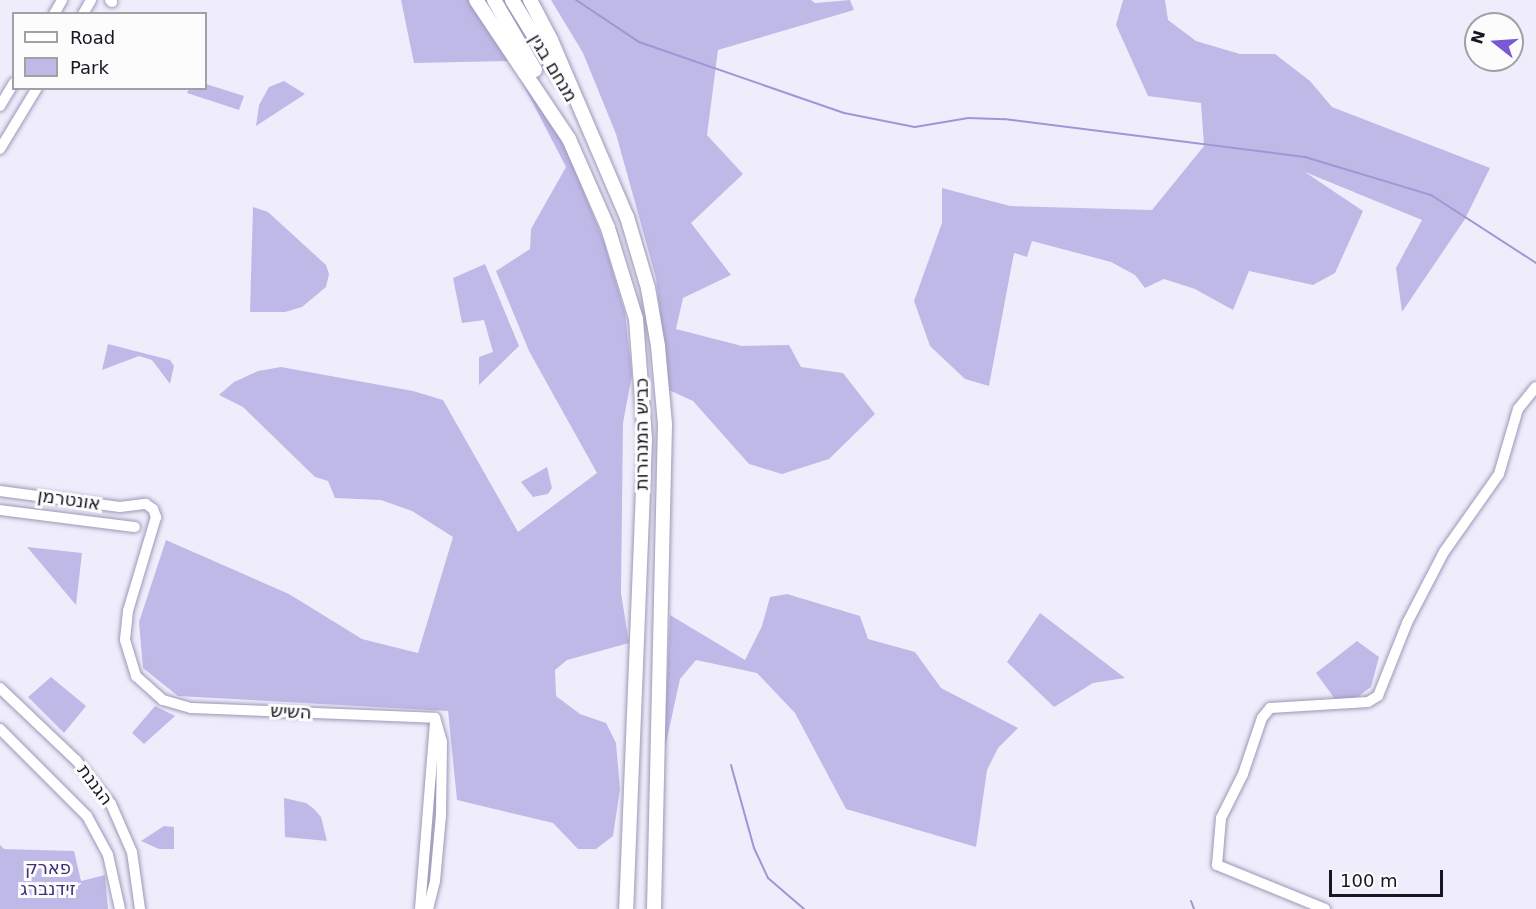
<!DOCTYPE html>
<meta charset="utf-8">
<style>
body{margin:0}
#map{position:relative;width:1536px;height:909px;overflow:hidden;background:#efedfb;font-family:"DejaVu Sans","Noto Sans Hebrew",sans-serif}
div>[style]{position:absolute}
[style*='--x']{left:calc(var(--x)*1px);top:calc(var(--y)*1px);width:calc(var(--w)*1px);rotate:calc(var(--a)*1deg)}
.green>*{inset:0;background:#bfb9e8}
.stream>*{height:2px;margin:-1px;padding:0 1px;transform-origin:1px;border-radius:1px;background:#a096d5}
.roads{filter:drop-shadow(0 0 2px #9c98b8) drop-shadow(0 0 2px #9c98b8)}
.secondary>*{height:10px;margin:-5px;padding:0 5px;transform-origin:5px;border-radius:5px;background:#fff}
.highway>*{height:14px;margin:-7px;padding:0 7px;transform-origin:7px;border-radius:7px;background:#fff}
span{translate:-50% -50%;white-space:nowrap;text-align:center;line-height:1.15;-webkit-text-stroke:6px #fcfcfc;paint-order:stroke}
.street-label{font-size:18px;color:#181622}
.park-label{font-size:18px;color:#422f79}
.legend{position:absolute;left:12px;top:12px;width:195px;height:78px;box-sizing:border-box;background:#fcfcfc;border:2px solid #a1a0a5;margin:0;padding:8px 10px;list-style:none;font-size:18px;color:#181622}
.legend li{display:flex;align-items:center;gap:12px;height:30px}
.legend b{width:30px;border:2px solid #a1a0a5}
.north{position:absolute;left:1464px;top:12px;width:60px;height:60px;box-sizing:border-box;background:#fcfcfc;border:2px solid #a1a0a5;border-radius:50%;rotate:287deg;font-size:16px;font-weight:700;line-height:24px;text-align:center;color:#181622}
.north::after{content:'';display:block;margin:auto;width:21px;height:27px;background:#785ad4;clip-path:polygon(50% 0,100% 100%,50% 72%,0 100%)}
.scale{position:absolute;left:1329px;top:870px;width:114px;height:27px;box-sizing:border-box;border:3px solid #181622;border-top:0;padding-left:8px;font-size:18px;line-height:21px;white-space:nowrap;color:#181622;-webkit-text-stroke:4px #fcfcfc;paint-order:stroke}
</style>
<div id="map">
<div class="green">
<div style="clip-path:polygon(401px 0,484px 0,519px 46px,572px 162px,604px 242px,625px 313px,632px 375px,623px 423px,621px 593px,629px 643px,567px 660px,555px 670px,556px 696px,580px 714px,606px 723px,616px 743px,620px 789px,613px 836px,596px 849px,578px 849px,553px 823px,457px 800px,448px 711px,178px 696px,143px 668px,139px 622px,166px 540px,289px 594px,362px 639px,418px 653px,453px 537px,412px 511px,381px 500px,335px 498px,328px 481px,315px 477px,243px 407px,219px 395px,234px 382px,258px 371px,281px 367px,413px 391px,443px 400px,518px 532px,597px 473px,529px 351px,496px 271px,530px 249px,531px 229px,566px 167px,511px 61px,414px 63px)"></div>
<div style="clip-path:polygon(551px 0,811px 0,815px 3px,850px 0,854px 10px,718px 50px,707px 135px,743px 174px,691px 223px,731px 275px,683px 298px,676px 329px,742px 346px,789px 345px,801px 367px,843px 373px,875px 414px,829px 459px,782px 474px,749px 464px,693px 401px,669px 390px,656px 278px,616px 134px,583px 53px)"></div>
<div style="clip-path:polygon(1123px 0,1165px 0,1168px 20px,1196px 41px,1240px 54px,1275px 54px,1310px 81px,1332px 107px,1490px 168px,1465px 219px,1402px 312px,1396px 268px,1422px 220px,1305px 172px,1363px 211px,1335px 273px,1313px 285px,1249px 271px,1233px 310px,1195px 289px,1164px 279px,1145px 288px,1135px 275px,1111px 262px,1032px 241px,1027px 257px,1014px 253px,989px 386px,965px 379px,930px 346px,914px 301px,942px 223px,942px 188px,1010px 206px,1152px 210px,1204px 146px,1201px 103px,1148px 96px,1116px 25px)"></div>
<div style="clip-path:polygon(284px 81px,305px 94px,256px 126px,259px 105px,269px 87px)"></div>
<div style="clip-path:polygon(206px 84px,244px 96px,239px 110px,187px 93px,189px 89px,206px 88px)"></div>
<div style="clip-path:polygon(253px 207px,268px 212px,326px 265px,329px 274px,326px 287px,302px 307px,285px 312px,250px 312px)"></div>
<div style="clip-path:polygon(485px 264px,519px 346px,479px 385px,479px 357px,493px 352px,484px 320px,462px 323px,453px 278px)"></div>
<div style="clip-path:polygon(108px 344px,170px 360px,174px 366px,170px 384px,152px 360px,139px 356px,102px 370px)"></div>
<div style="clip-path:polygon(547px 467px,552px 488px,548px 494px,533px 497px,521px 482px)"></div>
<div style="clip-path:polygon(27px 547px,82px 553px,76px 605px)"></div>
<div style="clip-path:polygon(787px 594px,860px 616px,868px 639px,915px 652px,941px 688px,1018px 728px,998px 748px,987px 770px,976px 847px,846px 809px,795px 713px,757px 673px,696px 660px,680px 679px,664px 752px,670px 615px,745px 660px,762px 626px,770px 597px)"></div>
<div style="clip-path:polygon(1040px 613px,1125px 678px,1093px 683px,1054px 707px,1007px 662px)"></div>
<div style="clip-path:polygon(1357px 641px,1379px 657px,1371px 687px,1356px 698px,1335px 699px,1316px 673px)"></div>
<div style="clip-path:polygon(51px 677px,86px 706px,64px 733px,28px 697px)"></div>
<div style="clip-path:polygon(155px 706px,175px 716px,144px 744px,132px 733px)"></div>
<div style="clip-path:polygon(284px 798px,306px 803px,314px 809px,321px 817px,327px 841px,285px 837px)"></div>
<div style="clip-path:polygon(164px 826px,174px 827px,174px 849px,159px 849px,141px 841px)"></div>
<div style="clip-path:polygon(0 845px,4px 849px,74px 851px,81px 881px,105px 875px,108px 909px,0 909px)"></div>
</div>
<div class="stream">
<div style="--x:576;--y:0;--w:76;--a:33.7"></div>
<div style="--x:639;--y:42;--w:217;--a:19.1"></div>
<div style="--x:844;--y:113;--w:72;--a:11.2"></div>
<div style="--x:915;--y:127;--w:54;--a:-9.6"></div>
<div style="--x:968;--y:118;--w:36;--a:2"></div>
<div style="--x:1004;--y:119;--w:303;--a:7.2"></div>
<div style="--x:1305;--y:157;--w:132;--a:16.8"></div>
<div style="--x:1431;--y:195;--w:125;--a:32.9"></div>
<div style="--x:731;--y:765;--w:86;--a:74.5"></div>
<div style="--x:754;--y:848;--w:33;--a:65"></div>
<div style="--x:768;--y:878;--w:48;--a:40.7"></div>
<div style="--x:1191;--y:901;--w:9;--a:69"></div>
</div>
<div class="roads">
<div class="secondary">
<div style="--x:110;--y:0;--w:3;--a:45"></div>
<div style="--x:54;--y:14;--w:16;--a:-60"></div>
<div style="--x:83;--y:14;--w:16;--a:-60"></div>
<div style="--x:0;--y:106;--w:27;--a:-59"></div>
<div style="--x:0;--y:149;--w:71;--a:-58.8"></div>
<div style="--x:0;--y:491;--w:121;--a:7.6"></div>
<div style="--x:120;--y:507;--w:26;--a:-7"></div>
<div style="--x:146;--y:504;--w:9;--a:36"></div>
<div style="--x:153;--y:509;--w:9;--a:69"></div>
<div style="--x:156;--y:517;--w:98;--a:106.6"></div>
<div style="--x:128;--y:611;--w:29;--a:96"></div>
<div style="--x:125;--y:640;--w:38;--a:73"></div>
<div style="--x:136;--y:676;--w:36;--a:42"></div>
<div style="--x:163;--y:700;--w:29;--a:16"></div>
<div style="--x:191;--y:708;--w:244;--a:2.3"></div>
<div style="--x:0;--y:510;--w:136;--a:7.2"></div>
<div style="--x:0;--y:688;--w:105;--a:43.5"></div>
<div style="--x:76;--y:760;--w:56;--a:51.5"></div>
<div style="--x:111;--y:804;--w:52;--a:66.4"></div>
<div style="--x:132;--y:852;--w:58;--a:82"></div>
<div style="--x:0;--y:729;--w:123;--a:45"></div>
<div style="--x:87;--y:816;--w:44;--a:61.7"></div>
<div style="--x:108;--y:855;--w:55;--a:77.5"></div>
<div style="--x:420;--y:909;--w:189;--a:-85.4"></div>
<div style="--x:428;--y:909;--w:29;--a:-76"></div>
<div style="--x:435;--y:881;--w:66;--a:-84.8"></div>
<div style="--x:441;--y:815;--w:73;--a:-89.2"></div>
<div style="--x:442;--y:742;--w:25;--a:-106"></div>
<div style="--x:1325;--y:909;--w:117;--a:-157.8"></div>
<div style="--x:1217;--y:865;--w:47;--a:-85.1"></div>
<div style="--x:1221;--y:818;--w:49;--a:-63.4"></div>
<div style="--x:1243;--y:774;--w:59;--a:-71.3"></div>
<div style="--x:1262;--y:718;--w:13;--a:-51"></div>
<div style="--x:1270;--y:708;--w:98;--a:-3.5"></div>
<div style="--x:1368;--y:702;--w:12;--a:-31"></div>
<div style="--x:1378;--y:696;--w:79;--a:-68.3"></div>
<div style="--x:1407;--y:623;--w:80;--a:-62.5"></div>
<div style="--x:1444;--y:552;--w:95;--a:-54.8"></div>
<div style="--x:1499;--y:474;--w:68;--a:-73.7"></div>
<div style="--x:1518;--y:409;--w:28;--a:-51"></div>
</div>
<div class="highway">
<div style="--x:476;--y:0;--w:167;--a:56.2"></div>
<div style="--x:569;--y:139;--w:97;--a:66.3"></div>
<div style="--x:608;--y:228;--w:95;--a:72.9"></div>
<div style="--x:636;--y:319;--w:121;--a:85.7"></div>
<div style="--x:645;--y:440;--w:469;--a:92.3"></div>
<div style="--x:494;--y:0;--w:81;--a:59.6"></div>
<div style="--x:512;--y:0;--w:94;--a:58.5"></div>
<div style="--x:530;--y:0;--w:45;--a:62.3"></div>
<div style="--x:551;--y:40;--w:193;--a:66.8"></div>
<div style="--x:627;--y:217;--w:74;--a:73.5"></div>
<div style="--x:648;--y:288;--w:59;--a:80.2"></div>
<div style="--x:658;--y:346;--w:78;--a:84.9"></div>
<div style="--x:665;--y:424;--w:485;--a:91.3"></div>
</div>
</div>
<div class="street-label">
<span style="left:553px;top:68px;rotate:59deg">מנחם בגין</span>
<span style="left:642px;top:434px;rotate:-90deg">כביש המנהרות</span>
<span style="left:69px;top:500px;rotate:8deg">אונטרמן</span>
<span style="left:291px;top:712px;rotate:3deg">השיש</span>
<span style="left:95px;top:785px;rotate:53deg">הגננת</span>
</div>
<div class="park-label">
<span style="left:48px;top:879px">פארק<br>זידנברג</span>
</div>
<ul class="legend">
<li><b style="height:8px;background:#fff"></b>Road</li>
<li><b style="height:16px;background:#bfb9e8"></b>Park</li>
</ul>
<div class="north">N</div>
<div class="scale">100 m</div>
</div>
